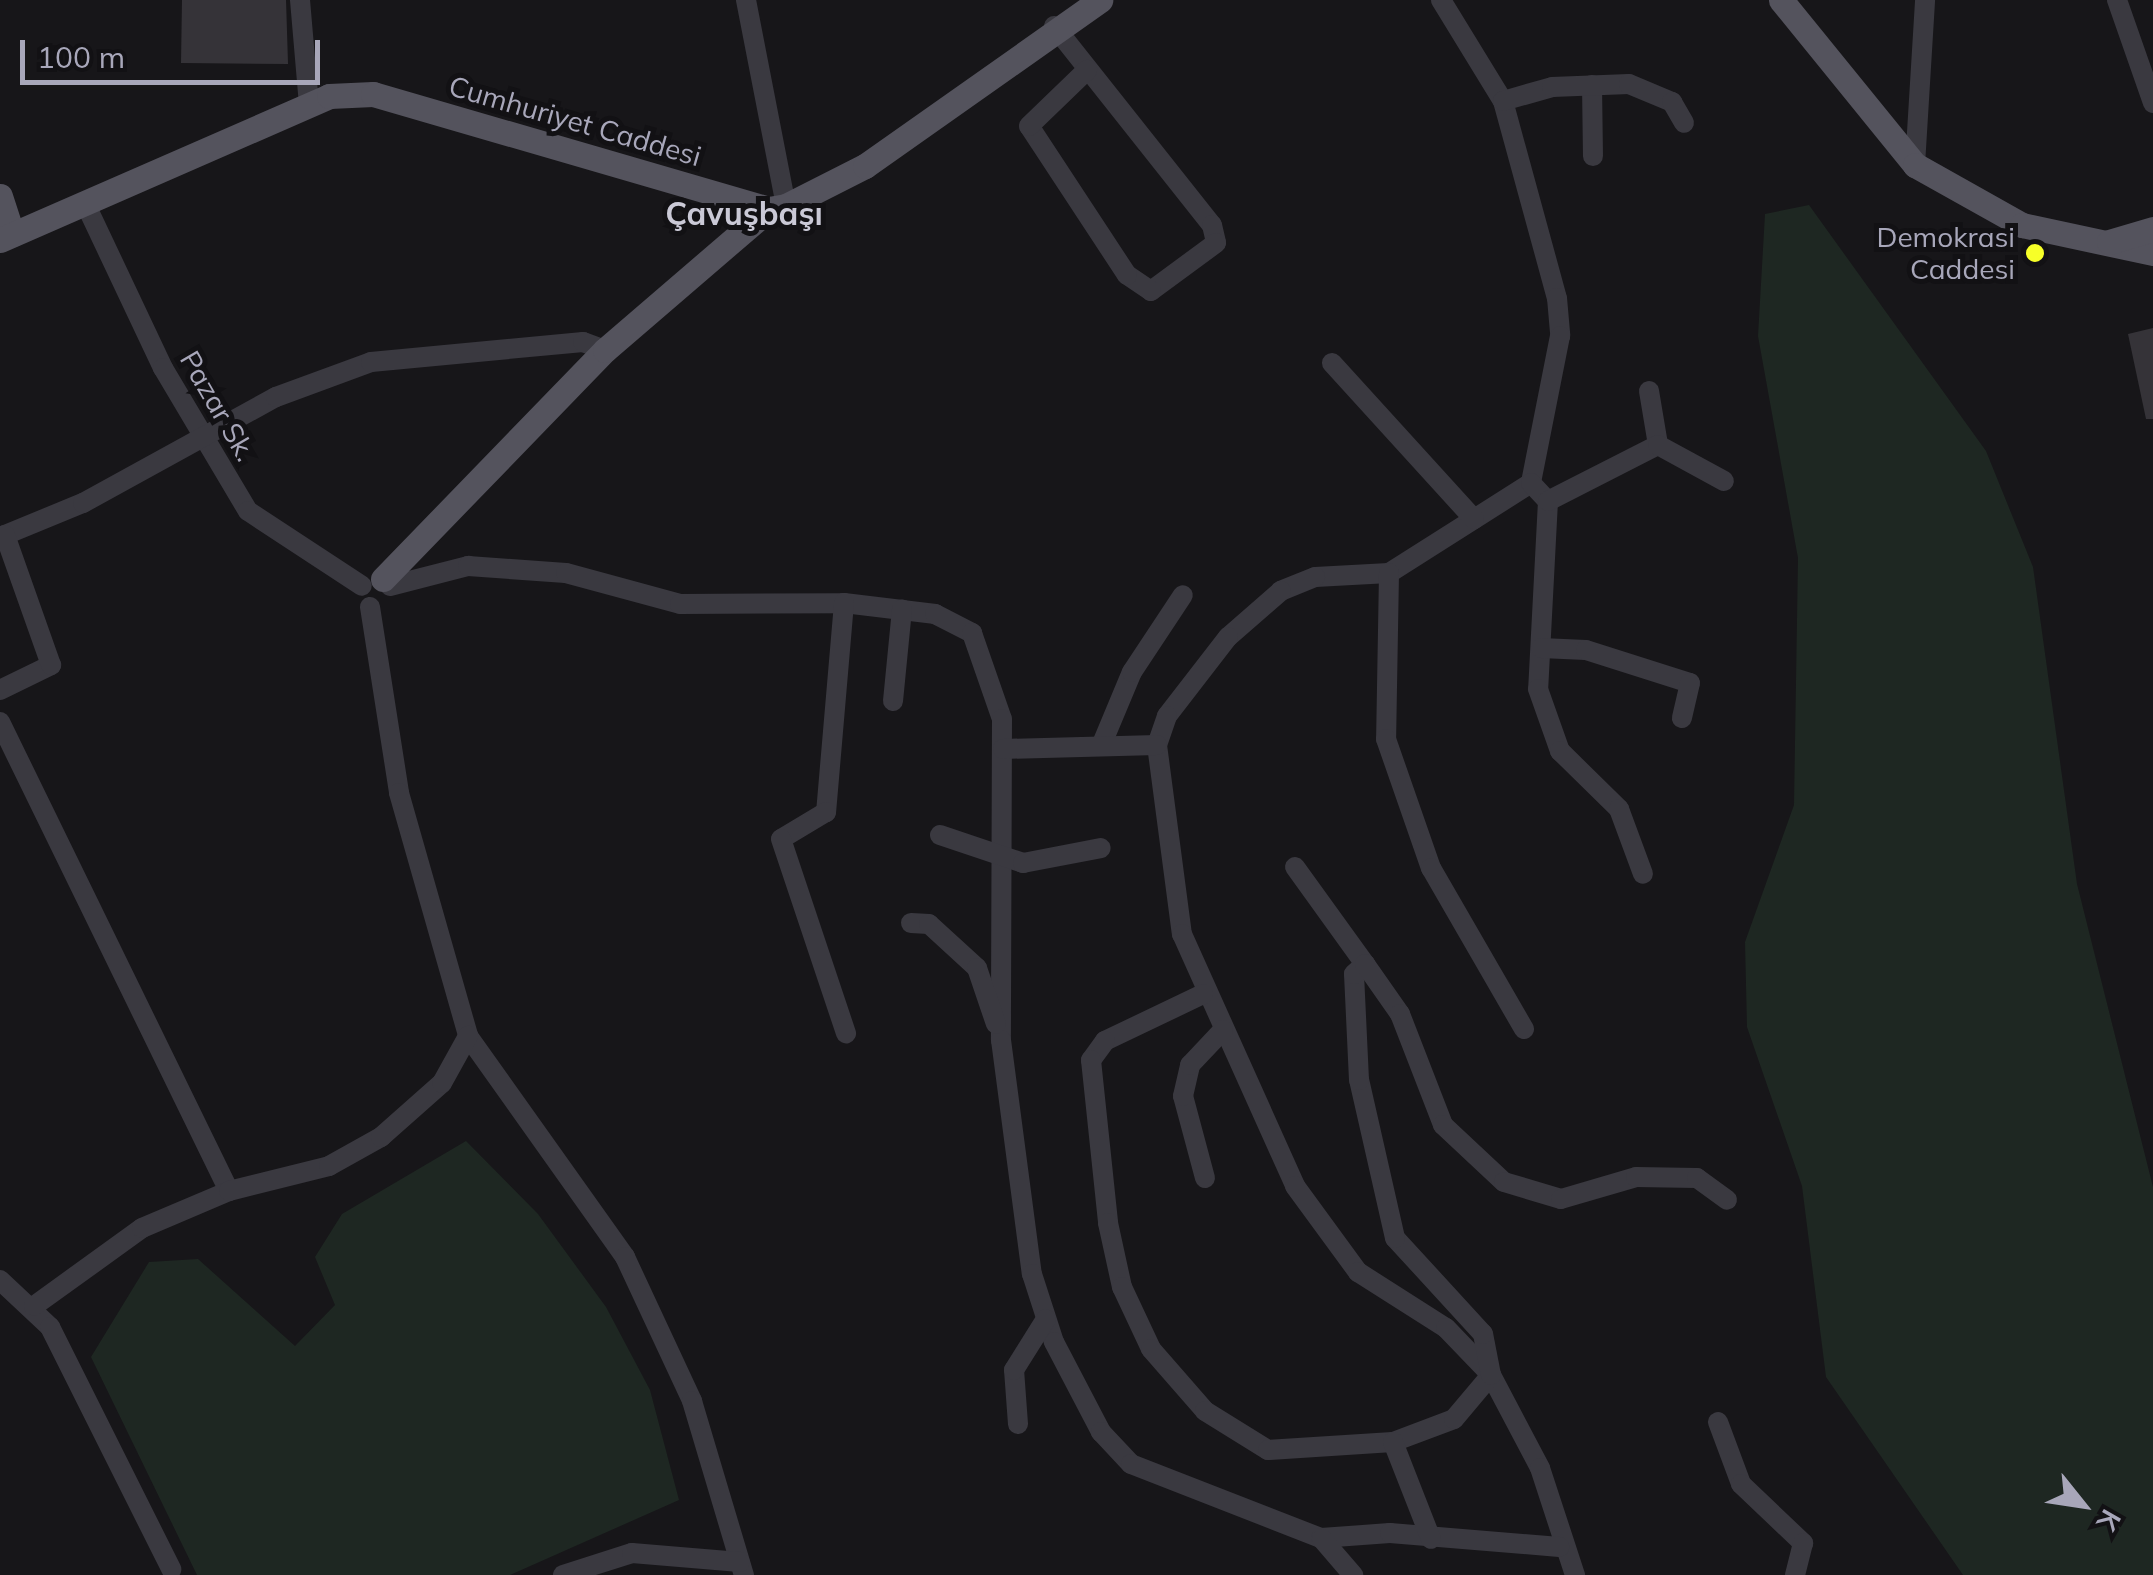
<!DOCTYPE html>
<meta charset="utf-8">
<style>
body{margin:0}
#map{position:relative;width:2153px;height:1575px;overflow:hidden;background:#171619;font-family:Mulish,sans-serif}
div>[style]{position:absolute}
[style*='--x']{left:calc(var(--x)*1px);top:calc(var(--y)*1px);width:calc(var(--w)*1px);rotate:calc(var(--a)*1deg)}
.green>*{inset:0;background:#1e2722}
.building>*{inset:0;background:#353338}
.minor>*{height:20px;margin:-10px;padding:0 10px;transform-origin:10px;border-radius:10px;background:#3a3940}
.major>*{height:25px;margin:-12.5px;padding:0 12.5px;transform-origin:12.5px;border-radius:12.5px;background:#54535d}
.dots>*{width:28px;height:28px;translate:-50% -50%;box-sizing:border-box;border:5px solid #121114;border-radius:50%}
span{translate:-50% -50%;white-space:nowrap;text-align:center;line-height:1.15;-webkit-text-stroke:10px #121114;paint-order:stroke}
.street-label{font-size:28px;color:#a8a7ba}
.poi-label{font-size:28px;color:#a8a7ba}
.right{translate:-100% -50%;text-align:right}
.quarter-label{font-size:32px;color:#cac9d6;font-weight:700}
.north{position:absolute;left:2033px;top:1455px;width:100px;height:100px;-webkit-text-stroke:8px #121114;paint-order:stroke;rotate:120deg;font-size:28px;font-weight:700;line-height:40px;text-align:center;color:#a8a7ba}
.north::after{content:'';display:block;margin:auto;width:35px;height:45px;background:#a8a7ba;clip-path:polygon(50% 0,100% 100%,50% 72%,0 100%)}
.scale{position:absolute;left:20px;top:40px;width:300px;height:45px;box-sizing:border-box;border:5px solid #a8a7ba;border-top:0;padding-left:12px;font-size:30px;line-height:35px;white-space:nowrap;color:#a8a7ba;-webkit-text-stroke:8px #121114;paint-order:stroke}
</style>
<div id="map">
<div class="green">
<div style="clip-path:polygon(1809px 205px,1986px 451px,2033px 567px,2077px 884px,2153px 1187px,2153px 1575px,1963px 1575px,1826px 1377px,1802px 1186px,1747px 1027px,1745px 942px,1794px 805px,1798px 558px,1758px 336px,1765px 214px)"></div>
<div style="clip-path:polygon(466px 1141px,538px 1214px,606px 1307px,650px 1390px,679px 1500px,510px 1575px,197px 1575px,91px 1357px,149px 1262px,198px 1259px,295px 1346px,335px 1305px,315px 1257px,342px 1214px)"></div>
</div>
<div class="building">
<div style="clip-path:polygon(182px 0,286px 0,288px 64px,181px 63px)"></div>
<div style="clip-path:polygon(2153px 328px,2153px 419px,2146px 419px,2128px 334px)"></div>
</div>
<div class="minor">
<div style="--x:300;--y:0;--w:105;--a:85.1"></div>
<div style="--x:746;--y:0;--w:210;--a:79"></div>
<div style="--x:1441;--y:0;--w:119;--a:58.5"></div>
<div style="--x:1503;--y:101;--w:204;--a:74.7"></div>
<div style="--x:1557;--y:298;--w:38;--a:85"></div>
<div style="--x:1560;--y:336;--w:150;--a:101.2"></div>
<div style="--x:1531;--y:483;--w:168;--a:147.6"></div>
<div style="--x:1389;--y:573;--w:74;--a:176.9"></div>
<div style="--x:1315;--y:577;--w:37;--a:158"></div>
<div style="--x:1281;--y:591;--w:70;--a:139"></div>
<div style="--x:1228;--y:637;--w:100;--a:127.7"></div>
<div style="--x:1167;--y:716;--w:31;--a:109"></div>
<div style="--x:1157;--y:745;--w:191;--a:82.5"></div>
<div style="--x:1182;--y:934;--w:276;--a:65.8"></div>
<div style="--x:1295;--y:1186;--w:107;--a:53.8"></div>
<div style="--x:1358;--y:1272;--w:104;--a:32.5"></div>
<div style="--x:1446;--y:1328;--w:65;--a:46.2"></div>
<div style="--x:1491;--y:1375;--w:105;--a:62.2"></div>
<div style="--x:1540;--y:1468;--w:113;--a:71.9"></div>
<div style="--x:2117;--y:0;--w:109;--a:70.7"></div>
<div style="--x:1054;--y:26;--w:254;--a:51.6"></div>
<div style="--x:1212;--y:225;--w:18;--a:77"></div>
<div style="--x:1216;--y:243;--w:81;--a:143.6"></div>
<div style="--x:1151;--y:291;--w:29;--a:-146"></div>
<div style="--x:1127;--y:275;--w:178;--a:-123.3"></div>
<div style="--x:1029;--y:126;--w:81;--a:-44"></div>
<div style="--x:1592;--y:85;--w:71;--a:89.2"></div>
<div style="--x:1503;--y:101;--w:51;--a:-15.9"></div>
<div style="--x:1552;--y:87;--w:77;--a:-2.2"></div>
<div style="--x:1629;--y:84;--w:47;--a:22.7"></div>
<div style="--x:1672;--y:102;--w:24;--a:60"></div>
<div style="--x:1915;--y:165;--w:165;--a:-86.5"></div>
<div style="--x:85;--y:203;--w:183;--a:64.7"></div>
<div style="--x:163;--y:368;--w:166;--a:59.3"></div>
<div style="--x:248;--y:511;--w:136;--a:33.3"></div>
<div style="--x:1332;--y:363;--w:211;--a:47.7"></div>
<div style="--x:1649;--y:391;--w:55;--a:80.5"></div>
<div style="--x:1531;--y:483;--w:25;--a:47"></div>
<div style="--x:1548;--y:501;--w:188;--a:93"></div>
<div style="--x:1538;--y:689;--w:66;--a:70.5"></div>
<div style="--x:1560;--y:751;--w:83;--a:44.5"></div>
<div style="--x:1619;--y:809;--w:69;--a:69.7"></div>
<div style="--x:1548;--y:501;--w:123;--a:-27"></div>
<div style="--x:1658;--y:445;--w:75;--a:28.6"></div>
<div style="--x:0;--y:537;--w:90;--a:-22.3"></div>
<div style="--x:83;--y:503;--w:220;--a:-28.8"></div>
<div style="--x:276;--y:397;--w:101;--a:-20.2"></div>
<div style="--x:371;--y:362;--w:213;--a:-5.4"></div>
<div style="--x:583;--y:342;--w:23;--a:20"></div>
<div style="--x:1389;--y:573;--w:166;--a:91"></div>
<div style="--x:1386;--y:739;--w:137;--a:70.8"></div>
<div style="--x:1431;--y:868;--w:186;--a:60"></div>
<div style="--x:390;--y:586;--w:81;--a:-14.4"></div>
<div style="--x:468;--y:566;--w:98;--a:4.1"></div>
<div style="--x:566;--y:573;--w:118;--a:15.2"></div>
<div style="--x:680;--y:604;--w:164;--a:-0.3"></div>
<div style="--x:844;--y:603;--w:92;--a:6.9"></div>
<div style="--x:935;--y:614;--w:42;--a:27.2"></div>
<div style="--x:972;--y:633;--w:91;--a:70.8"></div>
<div style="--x:1002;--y:719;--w:321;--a:90.2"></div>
<div style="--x:1001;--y:1040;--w:236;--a:82.5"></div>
<div style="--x:1032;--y:1274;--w:71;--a:72.1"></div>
<div style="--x:1054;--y:1342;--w:102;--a:62.4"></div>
<div style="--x:1101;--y:1432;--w:44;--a:46.8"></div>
<div style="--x:1131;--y:1464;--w:204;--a:21.3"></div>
<div style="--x:1321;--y:1538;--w:69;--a:-4.1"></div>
<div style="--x:1390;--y:1533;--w:170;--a:4.7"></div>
<div style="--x:844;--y:603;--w:210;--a:94.9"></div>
<div style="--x:826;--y:812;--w:52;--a:149"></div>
<div style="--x:781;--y:839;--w:205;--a:71.5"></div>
<div style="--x:370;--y:607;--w:188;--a:81.1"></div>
<div style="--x:399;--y:793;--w:253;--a:74.1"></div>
<div style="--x:468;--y:1036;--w:271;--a:54.6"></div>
<div style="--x:625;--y:1257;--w:159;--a:65"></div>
<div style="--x:692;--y:1401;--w:182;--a:73.4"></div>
<div style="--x:1541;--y:648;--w:45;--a:2.5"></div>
<div style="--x:1586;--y:650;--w:109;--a:17.6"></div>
<div style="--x:1690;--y:683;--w:36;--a:103"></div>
<div style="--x:0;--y:690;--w:57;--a:-26.1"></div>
<div style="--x:51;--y:665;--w:138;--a:-109.5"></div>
<div style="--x:893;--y:701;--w:92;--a:-84.4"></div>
<div style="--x:0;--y:722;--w:522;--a:63.97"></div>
<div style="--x:1101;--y:746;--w:80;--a:-67.3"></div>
<div style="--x:1132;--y:672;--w:92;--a:-56.5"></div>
<div style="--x:1003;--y:749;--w:154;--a:-1.5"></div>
<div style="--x:940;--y:835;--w:88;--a:18.6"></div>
<div style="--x:1023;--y:863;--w:79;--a:-10.9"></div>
<div style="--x:1295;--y:867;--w:120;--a:54.2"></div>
<div style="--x:911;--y:923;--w:18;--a:3"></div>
<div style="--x:929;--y:924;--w:65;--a:42.5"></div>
<div style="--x:977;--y:968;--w:59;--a:71.3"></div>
<div style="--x:1203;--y:994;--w:109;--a:154.4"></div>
<div style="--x:1105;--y:1041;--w:24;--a:126"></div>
<div style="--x:1091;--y:1060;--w:164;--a:84"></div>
<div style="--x:1108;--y:1223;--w:66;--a:77.7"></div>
<div style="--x:1122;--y:1287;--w:68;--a:64.9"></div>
<div style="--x:1151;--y:1349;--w:82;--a:48.9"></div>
<div style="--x:1205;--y:1411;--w:74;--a:31.8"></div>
<div style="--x:1268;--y:1450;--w:125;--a:-3.7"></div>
<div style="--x:1393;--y:1442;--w:65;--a:-20.7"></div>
<div style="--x:1454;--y:1419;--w:57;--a:-49.9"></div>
<div style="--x:1491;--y:1375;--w:42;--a:-101"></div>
<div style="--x:1483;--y:1334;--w:130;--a:-132.5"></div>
<div style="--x:1395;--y:1238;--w:162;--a:-102.8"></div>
<div style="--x:1359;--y:1080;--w:106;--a:-92.7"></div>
<div style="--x:1354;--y:974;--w:15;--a:-42"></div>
<div style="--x:1365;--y:964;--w:61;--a:55"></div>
<div style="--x:1400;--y:1014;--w:119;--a:68.8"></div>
<div style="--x:1443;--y:1125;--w:83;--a:43.1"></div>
<div style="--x:1504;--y:1182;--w:59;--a:16.6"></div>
<div style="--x:1561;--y:1199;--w:78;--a:-16.3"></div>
<div style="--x:1636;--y:1177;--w:61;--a:0.9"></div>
<div style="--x:1697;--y:1178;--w:37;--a:36"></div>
<div style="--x:1205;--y:1178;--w:85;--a:-105"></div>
<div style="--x:1183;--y:1096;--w:32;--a:-77"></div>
<div style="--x:1190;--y:1065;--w:48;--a:-46.7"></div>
<div style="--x:0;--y:1280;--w:69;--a:43.2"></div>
<div style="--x:50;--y:1327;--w:271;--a:63.4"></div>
<div style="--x:34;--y:1306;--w:133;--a:-35.8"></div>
<div style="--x:142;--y:1228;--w:95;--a:-23"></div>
<div style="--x:229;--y:1191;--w:103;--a:-14"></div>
<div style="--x:329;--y:1166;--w:60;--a:-29.1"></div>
<div style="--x:381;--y:1137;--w:81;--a:-41.5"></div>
<div style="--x:442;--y:1083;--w:54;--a:-61"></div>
<div style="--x:1718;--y:1422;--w:66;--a:69.6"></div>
<div style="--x:1741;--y:1484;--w:86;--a:43.6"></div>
<div style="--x:1803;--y:1543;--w:33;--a:104"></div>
<div style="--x:1018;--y:1424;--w:54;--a:-94.2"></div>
<div style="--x:1014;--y:1370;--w:60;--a:-57.9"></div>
<div style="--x:1393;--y:1442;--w:104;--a:68.6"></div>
<div style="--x:1322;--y:1539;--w:48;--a:49.3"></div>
<div style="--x:563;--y:1575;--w:72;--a:-17.7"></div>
<div style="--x:632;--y:1553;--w:108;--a:4.8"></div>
</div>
<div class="major">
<div style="--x:1781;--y:0;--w:213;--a:50.9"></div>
<div style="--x:1915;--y:165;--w:123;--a:29.3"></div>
<div style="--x:2022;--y:225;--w:134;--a:12.1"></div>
<div style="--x:0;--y:196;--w:40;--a:72"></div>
<div style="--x:0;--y:240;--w:359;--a:-23.6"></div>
<div style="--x:329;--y:96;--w:44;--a:-2.6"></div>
<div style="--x:373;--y:94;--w:412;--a:16.2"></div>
<div style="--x:769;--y:209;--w:17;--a:-10"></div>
<div style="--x:786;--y:206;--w:89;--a:-26.9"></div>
<div style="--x:865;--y:166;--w:288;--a:-35.2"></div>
<div style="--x:2109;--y:242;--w:46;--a:-16.5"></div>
<div style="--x:383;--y:579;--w:319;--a:-45.9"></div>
<div style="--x:605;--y:350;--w:216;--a:-40.7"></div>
</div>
<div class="dots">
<div style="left:2035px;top:253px;background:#f7ff28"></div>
</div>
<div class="street-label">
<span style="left:575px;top:121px;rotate:16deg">Cumhuriyet Caddesi</span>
<span style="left:218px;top:406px;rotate:60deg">Pazar Sk.</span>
</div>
<div class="poi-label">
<span class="right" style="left:2015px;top:253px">Demokrasi<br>Caddesi</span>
</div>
<div class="quarter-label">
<span style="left:744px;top:213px">Çavuşbaşı</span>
</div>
<div class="north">K</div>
<div class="scale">100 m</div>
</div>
